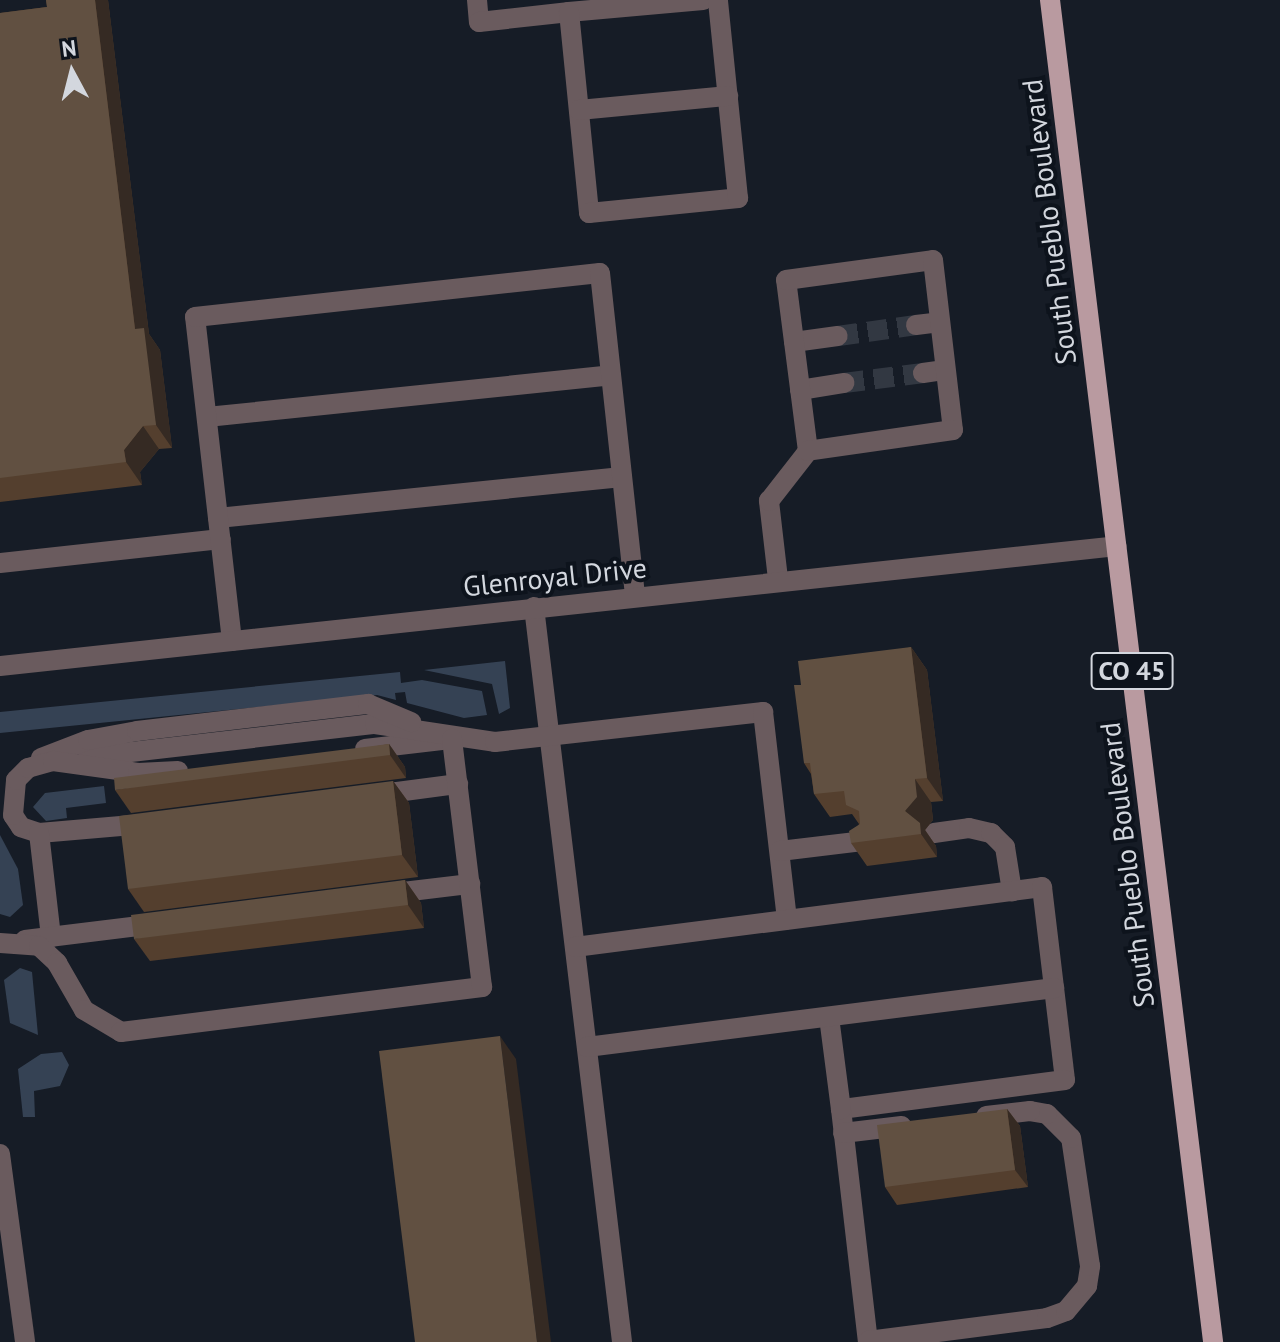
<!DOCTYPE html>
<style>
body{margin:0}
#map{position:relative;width:1280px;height:1342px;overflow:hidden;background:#161c26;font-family:"PT Sans",sans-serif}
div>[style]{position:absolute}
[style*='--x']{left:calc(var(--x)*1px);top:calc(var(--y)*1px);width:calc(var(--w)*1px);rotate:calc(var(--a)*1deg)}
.green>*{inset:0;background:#354254}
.minor-tunnel>*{height:20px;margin-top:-10px;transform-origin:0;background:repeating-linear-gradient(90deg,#323842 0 20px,transparent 0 30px)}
.minor>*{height:20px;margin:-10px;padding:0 10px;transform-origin:10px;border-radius:10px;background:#6a5b5e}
.major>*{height:20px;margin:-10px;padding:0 10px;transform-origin:10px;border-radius:10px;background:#b99aa0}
.wall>*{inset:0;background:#543f2e}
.shaded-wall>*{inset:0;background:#352a23}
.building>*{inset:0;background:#615041}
span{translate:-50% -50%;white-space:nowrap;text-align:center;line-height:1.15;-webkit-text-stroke:8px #0d131c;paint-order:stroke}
.shield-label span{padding:2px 6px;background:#0d131c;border:2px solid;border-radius:6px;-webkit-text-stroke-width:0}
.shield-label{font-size:26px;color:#d3d7de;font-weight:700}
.street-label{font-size:28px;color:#d3d7de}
.north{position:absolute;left:32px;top:32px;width:80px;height:80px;-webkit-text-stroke:6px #0d131c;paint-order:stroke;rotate:353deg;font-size:22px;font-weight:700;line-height:32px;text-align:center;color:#d3d7de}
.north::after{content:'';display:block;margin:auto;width:28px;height:36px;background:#d3d7de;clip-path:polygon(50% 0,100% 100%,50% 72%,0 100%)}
</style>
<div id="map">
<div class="green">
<div style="clip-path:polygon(505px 661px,510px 708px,499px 714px,492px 684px,424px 670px)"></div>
<div style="clip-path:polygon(400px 672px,401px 683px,422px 680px,482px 691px,487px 715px,464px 718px,407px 703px,405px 692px,395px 693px,396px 700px,377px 695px,0 733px,0 712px)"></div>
<div style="clip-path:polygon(104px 786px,106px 803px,66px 808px,67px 818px,46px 821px,33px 807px,45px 793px)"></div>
<div style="clip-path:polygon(0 835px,18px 869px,23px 905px,10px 917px,0 914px)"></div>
<div style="clip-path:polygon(20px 968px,32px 972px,38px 1035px,10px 1023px,4px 980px)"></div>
<div style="clip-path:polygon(62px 1052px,69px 1065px,60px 1086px,34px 1091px,35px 1117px,23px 1117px,18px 1069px,41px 1054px)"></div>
</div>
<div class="minor-tunnel">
<div style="--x:838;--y:336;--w:79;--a:-8"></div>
<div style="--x:844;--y:383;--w:80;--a:-7.2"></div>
</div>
<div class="minor">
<div style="--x:477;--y:0;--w:22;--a:85"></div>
<div style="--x:479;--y:22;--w:91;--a:-6.3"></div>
<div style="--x:703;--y:0;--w:135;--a:174.9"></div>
<div style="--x:569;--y:12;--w:202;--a:84.3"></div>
<div style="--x:589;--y:213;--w:150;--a:-5.7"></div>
<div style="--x:738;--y:198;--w:199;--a:-95.8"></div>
<div style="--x:579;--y:110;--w:150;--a:-5.4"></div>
<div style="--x:916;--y:325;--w:24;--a:-7"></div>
<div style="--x:794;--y:342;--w:44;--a:-7.8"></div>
<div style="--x:923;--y:373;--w:22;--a:-8"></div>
<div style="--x:800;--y:390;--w:45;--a:-9"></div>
<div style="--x:207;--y:417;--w:406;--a:-5.9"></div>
<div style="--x:218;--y:518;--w:406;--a:-5.8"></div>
<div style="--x:0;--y:563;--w:222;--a:-6.2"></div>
<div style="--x:778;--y:579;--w:79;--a:-96.6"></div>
<div style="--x:769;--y:501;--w:63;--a:-52"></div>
<div style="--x:808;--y:451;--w:172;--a:-97.3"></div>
<div style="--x:786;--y:280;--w:148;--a:-7.7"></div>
<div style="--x:933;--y:260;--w:171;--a:83.3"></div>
<div style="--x:953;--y:430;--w:147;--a:171.8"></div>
<div style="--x:534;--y:607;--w:740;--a:83.17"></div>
<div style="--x:232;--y:641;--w:326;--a:-96.5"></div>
<div style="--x:195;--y:317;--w:407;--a:-6.2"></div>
<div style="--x:600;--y:273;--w:325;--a:83.8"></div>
<div style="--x:0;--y:666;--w:1123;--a:-6.13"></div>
<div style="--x:365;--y:749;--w:88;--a:-6.6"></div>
<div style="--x:88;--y:757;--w:289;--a:-6.6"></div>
<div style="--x:375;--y:724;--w:121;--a:8.5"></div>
<div style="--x:495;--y:742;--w:270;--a:-6.4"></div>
<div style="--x:763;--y:712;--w:209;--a:83.4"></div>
<div style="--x:41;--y:758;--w:50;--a:-21"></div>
<div style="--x:88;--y:740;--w:50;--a:-10.4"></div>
<div style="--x:137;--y:731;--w:233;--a:-6.7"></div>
<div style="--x:368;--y:704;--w:47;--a:22.7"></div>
<div style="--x:374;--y:795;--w:85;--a:-7.5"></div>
<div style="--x:144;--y:824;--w:105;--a:175.1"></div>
<div style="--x:39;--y:833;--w:19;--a:-162"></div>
<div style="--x:21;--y:827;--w:14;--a:-124"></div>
<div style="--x:13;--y:815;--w:35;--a:-85"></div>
<div style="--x:16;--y:780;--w:17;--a:-45"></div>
<div style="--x:28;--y:768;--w:26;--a:-16"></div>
<div style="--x:53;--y:761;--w:86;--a:8"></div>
<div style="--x:138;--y:773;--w:40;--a:-2.9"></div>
<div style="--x:39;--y:833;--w:105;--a:83.4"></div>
<div style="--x:934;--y:833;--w:35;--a:-8"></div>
<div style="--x:969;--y:828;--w:23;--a:13"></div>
<div style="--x:991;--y:833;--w:20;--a:45"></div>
<div style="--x:1005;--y:847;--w:45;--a:81"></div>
<div style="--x:780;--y:851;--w:85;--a:-6.8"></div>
<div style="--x:386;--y:894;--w:85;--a:-6.8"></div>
<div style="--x:25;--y:940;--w:132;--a:-7"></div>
<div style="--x:0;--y:943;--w:39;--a:4"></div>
<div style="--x:39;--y:946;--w:25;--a:43"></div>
<div style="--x:57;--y:963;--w:54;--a:60.1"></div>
<div style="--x:84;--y:1010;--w:43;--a:30.7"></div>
<div style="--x:121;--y:1032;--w:364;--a:-7.1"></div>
<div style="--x:482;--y:987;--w:250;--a:-96.9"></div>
<div style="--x:575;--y:947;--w:471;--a:-7.3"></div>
<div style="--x:1042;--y:887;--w:194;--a:83.2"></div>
<div style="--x:1065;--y:1080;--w:226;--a:172.6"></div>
<div style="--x:841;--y:1109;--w:235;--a:83.4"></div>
<div style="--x:829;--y:1017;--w:93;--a:82.6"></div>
<div style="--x:587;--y:1047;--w:471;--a:-7.2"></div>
<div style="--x:843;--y:1133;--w:59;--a:-6.8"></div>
<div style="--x:0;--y:1154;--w:190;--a:82.4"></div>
<div style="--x:868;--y:1341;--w:180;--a:-7.3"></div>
<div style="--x:1047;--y:1318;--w:20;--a:-20"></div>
<div style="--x:1066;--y:1311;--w:33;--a:-50"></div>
<div style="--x:1087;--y:1286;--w:20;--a:-81"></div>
<div style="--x:1090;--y:1266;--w:129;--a:-98.4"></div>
<div style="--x:1071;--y:1138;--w:34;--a:-135"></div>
<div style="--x:1047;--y:1114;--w:17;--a:-170"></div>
<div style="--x:1030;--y:1111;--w:44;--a:173.5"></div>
</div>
<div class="major">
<div style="--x:1050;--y:0;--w:1352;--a:83.07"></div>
</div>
<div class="wall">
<div style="clip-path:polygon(46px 0,108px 0,149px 334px,160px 350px,172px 448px,159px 449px,140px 472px,142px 485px,0 502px,0 13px,47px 7px)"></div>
<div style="clip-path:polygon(911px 647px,927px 670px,943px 801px,931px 802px,933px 820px,925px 830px,936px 846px,937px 857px,867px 866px,851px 843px,859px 824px,852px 814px,830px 817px,814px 794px,811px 774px,804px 763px,801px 685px)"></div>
<div style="clip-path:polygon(389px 744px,405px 767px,406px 778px,131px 813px,115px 790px)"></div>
<div style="clip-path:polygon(393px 781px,409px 803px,418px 877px,144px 912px,128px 889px)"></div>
<div style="clip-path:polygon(405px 880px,421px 903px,424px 928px,150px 961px,134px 939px)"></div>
<div style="clip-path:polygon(1007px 1109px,1020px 1126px,1028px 1187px,897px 1205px,885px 1187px)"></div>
</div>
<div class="shaded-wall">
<div style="clip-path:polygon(95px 0,108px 0,149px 334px,160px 350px,172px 448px,156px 425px,135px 329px)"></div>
<div style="clip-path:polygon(143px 426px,159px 449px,140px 472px,142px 485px,126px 462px,124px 450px)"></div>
<div style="clip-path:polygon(911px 647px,927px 670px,943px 801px,927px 778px)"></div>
<div style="clip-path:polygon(389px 744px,405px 767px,406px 778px,390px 755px)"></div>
<div style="clip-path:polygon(915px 779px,931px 802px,933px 820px,925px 830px,936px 846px,937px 857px,905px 811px)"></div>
<div style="clip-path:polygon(393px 781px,409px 803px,418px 877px,402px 855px)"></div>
<div style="clip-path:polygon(405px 880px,421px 903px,424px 928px,408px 905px)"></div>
<div style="clip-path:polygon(500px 1036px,516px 1059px,551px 1342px,537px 1342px)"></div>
<div style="clip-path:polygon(1007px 1109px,1020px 1126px,1028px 1187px,1015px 1170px)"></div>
</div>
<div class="building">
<div style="clip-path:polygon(46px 0,95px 0,135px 329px,144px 328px,156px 425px,143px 426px,124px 450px,126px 462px,0 478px,0 13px,47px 7px)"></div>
<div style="clip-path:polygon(911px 647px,927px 778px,915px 779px,917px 797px,905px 811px,920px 823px,921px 834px,851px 843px,849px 831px,860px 824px,859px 811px,846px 805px,844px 791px,814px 794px,810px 763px,804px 763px,794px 685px,801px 685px,798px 661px)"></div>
<div style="clip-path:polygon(389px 744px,390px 755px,115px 790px,114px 778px)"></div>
<div style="clip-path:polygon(393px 781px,402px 855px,128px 889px,119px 816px)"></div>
<div style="clip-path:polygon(405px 880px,408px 905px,134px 939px,131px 915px)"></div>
<div style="clip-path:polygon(500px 1036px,537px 1342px,415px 1342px,379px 1051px)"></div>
<div style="clip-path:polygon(1007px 1109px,1015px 1170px,885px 1187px,877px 1125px)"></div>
</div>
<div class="shield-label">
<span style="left:1132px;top:671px">CO 45</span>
</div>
<div class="street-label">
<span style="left:1049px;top:222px;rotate:-97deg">South Pueblo Boulevard</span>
<span style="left:555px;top:577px;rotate:-6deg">Glenroyal Drive</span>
<span style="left:1127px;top:865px;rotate:-97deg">South Pueblo Boulevard</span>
</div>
<div class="north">N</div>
</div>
